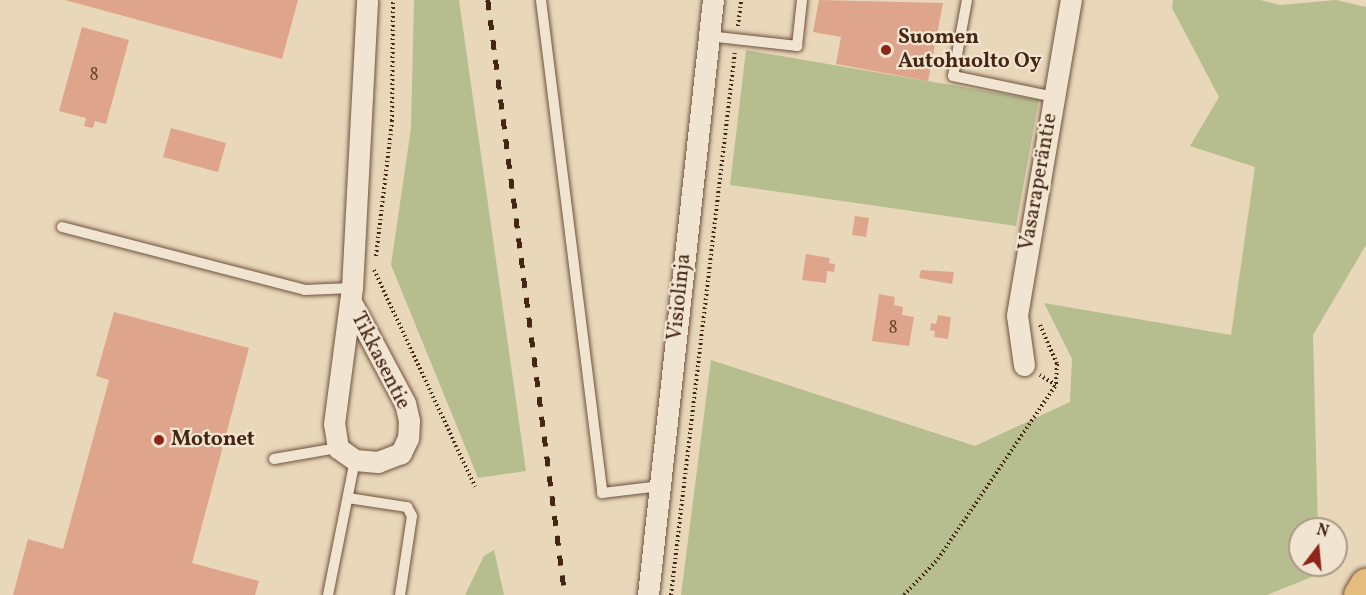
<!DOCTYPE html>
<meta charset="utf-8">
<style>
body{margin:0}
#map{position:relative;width:1366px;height:595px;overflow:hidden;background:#e9d7ba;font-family:Vollkorn,serif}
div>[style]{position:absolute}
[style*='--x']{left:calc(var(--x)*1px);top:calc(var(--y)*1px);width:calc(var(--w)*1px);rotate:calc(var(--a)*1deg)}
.green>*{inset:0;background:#b6be90}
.building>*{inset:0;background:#dfa58c}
.path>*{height:4px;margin-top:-2px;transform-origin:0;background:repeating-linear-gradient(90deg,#452613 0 1.5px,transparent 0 4.5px)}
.roads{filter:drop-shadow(0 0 2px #6e523d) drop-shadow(0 0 2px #6e523d)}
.service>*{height:10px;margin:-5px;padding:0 5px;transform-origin:5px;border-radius:5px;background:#f1e5d2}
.minor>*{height:21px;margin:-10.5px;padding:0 10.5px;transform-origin:10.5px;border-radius:10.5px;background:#f1e5d2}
.motorway>*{height:33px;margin:-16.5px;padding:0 16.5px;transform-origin:16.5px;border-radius:16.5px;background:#e4bc7d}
.rail>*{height:4.5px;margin-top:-2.25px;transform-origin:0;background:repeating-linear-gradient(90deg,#452613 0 10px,transparent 0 20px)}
.dots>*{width:16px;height:16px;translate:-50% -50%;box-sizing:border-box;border:3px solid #f1e5d2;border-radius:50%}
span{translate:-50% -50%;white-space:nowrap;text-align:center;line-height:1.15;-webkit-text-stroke:4.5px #f1e5d2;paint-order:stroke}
.number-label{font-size:18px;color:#6c4631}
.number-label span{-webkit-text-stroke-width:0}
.poi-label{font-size:21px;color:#452613;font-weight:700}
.left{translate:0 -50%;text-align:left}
.street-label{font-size:21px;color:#452613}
.north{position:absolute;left:1288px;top:517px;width:60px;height:60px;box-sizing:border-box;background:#f1e5d2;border:2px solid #ac9986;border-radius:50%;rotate:16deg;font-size:16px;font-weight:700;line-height:24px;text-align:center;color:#452613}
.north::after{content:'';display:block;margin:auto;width:21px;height:27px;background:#8f2418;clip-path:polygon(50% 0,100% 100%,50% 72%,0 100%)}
</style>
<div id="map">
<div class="green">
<div style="clip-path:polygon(414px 0,459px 0,526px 471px,478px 478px,391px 265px,411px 128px)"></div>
<div style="clip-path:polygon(1173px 0,1260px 0,1280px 5px,1336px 0,1366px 7px,1366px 245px,1313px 335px,1318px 529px,1300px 529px,1300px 565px,1319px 565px,1319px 574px,1267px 595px,681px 595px,711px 360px,975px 446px,1070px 402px,1072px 359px,1044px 303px,1231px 335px,1255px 167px,1190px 146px,1219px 97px,1172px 8px)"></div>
<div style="clip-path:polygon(746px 50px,1039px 100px,1016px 226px,730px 185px)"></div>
<div style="clip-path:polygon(494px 550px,504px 595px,465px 595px,484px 556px)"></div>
</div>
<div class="building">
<div style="clip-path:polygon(65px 0,298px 0,282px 59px)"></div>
<div style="clip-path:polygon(819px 0,943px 3px,928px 81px,836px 64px,841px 37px,813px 32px)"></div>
<div style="clip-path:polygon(82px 27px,129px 40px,106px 124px,95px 121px,93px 128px,84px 126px,86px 118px,59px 111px)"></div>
<div style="clip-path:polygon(171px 128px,226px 143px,218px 172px,163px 157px)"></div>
<div style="clip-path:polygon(855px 216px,869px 218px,866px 237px,852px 235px)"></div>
<div style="clip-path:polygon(806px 254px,830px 258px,829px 263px,835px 264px,834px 272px,827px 271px,826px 283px,802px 280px)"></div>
<div style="clip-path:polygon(921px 270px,954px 272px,952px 284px,919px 278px)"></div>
<div style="clip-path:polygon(879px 294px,895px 297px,894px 305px,903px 307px,902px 315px,914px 317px,909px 346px,872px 341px)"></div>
<div style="clip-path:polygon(114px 312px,249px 348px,192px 563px,259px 581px,255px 595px,13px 595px,28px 539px,63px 549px,109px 380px,96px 376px)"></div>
<div style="clip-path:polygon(938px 315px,951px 317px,948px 339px,934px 337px,935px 331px,930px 330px,931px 323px,936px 324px)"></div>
</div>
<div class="path">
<div style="--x:738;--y:26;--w:26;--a:-83"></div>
<div style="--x:376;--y:256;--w:136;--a:-83.2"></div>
<div style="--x:392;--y:121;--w:121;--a:-89.5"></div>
<div style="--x:374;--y:270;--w:239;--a:65"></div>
<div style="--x:1040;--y:325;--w:43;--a:66.4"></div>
<div style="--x:1057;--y:364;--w:21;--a:93"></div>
<div style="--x:671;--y:595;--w:548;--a:-83.29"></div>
<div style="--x:904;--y:595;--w:50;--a:-46.6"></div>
<div style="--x:938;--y:559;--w:210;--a:-55.9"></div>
<div style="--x:1056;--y:385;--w:19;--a:-148"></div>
</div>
<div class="roads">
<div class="service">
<div style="--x:541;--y:0;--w:497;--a:82.9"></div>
<div style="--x:602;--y:493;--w:58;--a:-6.9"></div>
<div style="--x:967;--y:0;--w:77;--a:100.4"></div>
<div style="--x:953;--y:76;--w:103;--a:11.7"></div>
<div style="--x:708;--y:36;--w:90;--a:6.4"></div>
<div style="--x:797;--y:46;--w:46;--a:-83.8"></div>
<div style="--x:62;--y:227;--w:251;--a:14.5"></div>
<div style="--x:305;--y:290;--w:47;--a:-2.4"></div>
<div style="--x:274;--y:459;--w:65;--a:-9.8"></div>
<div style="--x:348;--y:498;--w:60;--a:8.7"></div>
<div style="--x:407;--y:507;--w:10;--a:61"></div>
<div style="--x:412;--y:516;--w:80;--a:98.6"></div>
<div style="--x:328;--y:595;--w:138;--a:-78.7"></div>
</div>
<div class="minor">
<div style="--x:351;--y:302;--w:115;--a:61.9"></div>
<div style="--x:405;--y:403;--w:18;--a:77"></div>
<div style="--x:409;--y:421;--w:17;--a:93"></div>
<div style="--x:408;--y:438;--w:17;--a:115"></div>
<div style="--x:401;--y:453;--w:25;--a:159"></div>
<div style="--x:378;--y:462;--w:23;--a:-175"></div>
<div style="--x:355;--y:460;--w:21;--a:-145"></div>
<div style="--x:338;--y:448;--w:24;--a:-99"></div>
<div style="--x:334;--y:424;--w:137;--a:-82.5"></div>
<div style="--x:352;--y:288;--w:288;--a:-87"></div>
<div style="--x:1024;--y:365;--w:50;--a:-98"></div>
<div style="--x:1017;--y:315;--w:320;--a:-80.3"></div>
<div style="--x:648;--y:595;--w:599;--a:-83.77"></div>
</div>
<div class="motorway">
<div style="--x:1360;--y:595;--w:12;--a:-59"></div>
</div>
</div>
<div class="rail">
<div style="--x:488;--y:0;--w:600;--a:82.63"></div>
</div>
<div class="dots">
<div style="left:886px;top:50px;background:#8f2418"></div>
<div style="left:159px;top:440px;background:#8f2418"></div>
</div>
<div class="number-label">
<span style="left:94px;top:76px">8</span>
<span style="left:893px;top:329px">8</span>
</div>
<div class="poi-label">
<span class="left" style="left:898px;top:50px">Suomen<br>Autohuolto Oy</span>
<span class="left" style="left:171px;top:440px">Motonet</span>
</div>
<div class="street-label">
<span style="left:1039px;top:182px;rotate:-80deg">Vasaraperäntie</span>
<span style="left:680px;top:297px;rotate:-84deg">Visiolinja</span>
<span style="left:380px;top:361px;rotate:63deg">Tikkasentie</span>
</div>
<div class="north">N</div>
</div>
